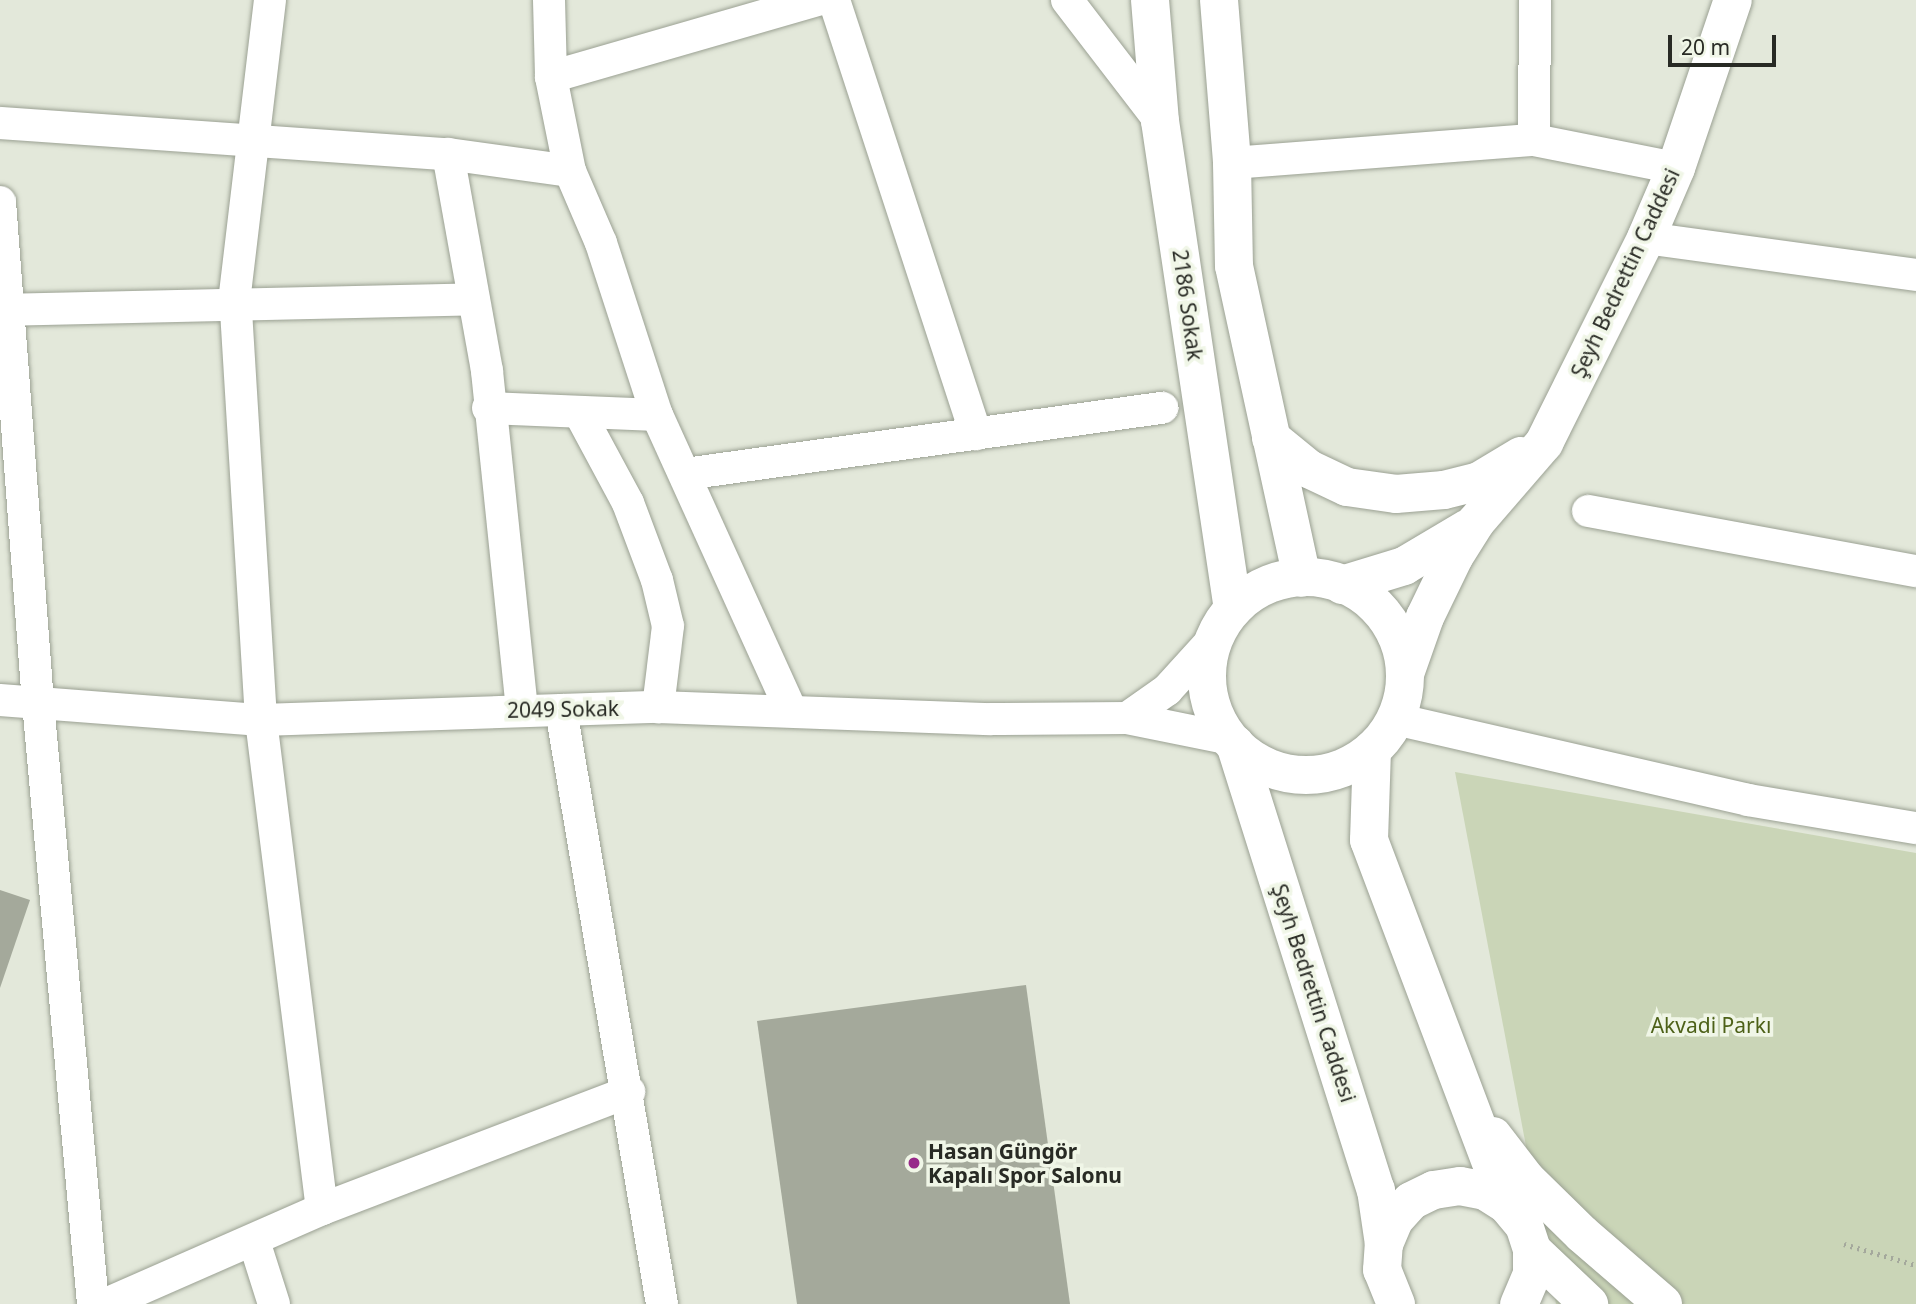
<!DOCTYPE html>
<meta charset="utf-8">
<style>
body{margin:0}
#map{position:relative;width:1916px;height:1304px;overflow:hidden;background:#e3e8da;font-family:"Noto Sans",sans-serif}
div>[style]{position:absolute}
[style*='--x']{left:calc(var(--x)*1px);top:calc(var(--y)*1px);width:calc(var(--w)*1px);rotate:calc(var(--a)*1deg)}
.green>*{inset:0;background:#cad5b7}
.building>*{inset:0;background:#a4a99b}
.path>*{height:4.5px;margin-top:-2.25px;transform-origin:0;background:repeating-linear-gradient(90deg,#a4a89c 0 2px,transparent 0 7px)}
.roads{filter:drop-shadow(0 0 2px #9ba193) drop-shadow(0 0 2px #9ba193)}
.minor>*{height:32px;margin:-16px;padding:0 16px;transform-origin:16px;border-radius:16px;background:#fff}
.secondary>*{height:38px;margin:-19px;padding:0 19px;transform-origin:19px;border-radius:19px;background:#fff}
.secondary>.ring{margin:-19px;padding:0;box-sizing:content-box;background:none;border:38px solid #fff;border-radius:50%}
.dots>*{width:19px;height:19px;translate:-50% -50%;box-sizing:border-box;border:4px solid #f0f6e7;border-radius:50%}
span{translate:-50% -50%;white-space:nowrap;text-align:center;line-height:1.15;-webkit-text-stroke:7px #f0f6e7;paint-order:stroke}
.street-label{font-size:21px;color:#282a24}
.park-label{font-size:21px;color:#4d6118}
.poi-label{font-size:21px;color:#282a24;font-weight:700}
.left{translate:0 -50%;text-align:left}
.scale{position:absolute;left:1668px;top:35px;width:108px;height:32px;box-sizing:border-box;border:4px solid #282a24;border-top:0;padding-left:9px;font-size:21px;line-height:24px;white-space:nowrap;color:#282a24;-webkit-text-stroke:5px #f0f6e7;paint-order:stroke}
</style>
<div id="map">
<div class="green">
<div style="clip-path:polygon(1455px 772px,1916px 853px,1916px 1304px,1556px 1304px)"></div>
</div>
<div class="building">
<div style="clip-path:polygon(0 890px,30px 900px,0 988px)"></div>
<div style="clip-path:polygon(1026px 985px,1070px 1304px,797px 1304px,757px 1021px)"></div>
</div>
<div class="path">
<div style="--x:1844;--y:1244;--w:75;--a:16.3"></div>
</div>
<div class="roads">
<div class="minor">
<div style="--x:270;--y:0;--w:296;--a:96.8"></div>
<div style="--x:235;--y:294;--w:427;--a:86.5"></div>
<div style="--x:261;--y:720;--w:493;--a:82.9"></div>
<div style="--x:549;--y:0;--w:77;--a:88.5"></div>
<div style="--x:551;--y:77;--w:96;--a:78.6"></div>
<div style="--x:570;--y:171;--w:78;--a:66.7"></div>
<div style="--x:601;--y:243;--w:181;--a:72"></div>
<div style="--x:657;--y:415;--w:324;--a:65.6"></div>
<div style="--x:834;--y:0;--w:457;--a:71.9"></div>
<div style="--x:1067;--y:0;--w:153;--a:52.5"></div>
<div style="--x:551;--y:77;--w:278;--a:-16.1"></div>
<div style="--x:0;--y:123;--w:449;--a:4"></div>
<div style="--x:448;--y:154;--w:123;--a:7.9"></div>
<div style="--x:1534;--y:140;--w:140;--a:-89.6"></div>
<div style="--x:448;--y:154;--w:220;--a:79.8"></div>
<div style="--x:487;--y:371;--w:340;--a:84.1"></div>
<div style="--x:1232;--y:163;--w:303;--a:-4.4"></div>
<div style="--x:1534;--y:140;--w:145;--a:11.2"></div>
<div style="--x:0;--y:202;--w:502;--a:85.66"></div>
<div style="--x:38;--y:703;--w:604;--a:84.77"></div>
<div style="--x:1646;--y:238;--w:273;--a:7.8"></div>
<div style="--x:0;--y:310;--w:473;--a:-1.3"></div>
<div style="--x:488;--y:408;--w:169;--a:2.4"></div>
<div style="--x:579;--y:412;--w:103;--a:61.7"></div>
<div style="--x:628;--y:503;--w:82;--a:69.4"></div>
<div style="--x:657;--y:580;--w:47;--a:76.6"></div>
<div style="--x:668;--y:626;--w:82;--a:97"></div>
<div style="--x:685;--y:474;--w:482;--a:-7.9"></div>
<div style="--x:1588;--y:511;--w:333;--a:10.4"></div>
<div style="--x:0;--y:700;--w:262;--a:4.4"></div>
<div style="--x:261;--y:720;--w:397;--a:-1.9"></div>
<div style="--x:658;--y:707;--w:333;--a:2.1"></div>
<div style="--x:991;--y:719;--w:136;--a:-0.4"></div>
<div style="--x:1127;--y:718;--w:105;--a:11.5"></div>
<div style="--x:561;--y:710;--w:603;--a:80.35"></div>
<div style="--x:1127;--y:718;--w:49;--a:-35"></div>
<div style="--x:1167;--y:690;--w:72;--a:-47.8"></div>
<div style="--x:1395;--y:719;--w:362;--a:12.9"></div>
<div style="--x:1748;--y:800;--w:170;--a:9.5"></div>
<div style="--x:254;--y:1241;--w:66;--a:72.4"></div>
<div style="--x:106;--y:1304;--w:236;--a:-23.7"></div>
<div style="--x:322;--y:1209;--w:329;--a:-20.9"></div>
</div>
<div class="secondary">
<div style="--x:1150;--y:0;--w:121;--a:85.3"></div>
<div style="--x:1160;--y:121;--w:493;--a:81.5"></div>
<div style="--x:1219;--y:0;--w:164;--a:85.4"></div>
<div style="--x:1232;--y:163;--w:103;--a:88.9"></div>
<div style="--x:1234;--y:266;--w:319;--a:77.7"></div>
<div style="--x:1271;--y:438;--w:49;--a:39.2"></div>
<div style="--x:1309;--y:469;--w:42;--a:25.3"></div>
<div style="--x:1347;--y:487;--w:49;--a:8.1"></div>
<div style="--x:1396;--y:494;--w:48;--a:-4.8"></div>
<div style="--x:1444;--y:490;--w:36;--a:-14"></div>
<div style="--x:1479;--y:481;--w:49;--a:-30.8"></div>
<div class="ring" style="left:1207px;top:577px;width:160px;height:160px"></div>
<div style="--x:1342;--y:585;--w:65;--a:-17"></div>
<div style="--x:1404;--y:566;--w:74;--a:-30.7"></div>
<div style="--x:1406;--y:671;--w:57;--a:-70.6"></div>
<div style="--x:1425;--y:617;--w:67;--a:-64.2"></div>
<div style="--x:1454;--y:557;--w:40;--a:-58"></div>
<div style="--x:1475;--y:523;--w:106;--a:-49.2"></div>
<div style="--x:1544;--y:443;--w:229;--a:-63.5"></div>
<div style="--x:1646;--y:238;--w:76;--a:-66.8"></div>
<div style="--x:1676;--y:168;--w:177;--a:-71.3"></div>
<div style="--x:1235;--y:744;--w:468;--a:72.5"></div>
<div style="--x:1376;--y:1190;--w:55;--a:81.6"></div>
<div style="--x:1372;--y:750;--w:90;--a:91.9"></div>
<div style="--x:1369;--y:840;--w:390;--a:69.3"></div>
<div style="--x:1493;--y:1136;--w:54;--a:52.5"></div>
<div style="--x:1526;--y:1179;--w:78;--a:44.5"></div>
<div style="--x:1582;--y:1234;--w:107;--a:40.8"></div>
<div style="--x:1532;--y:1250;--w:79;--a:43.5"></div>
<div style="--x:1396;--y:1304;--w:37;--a:-112"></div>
<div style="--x:1382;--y:1270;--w:26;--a:-86"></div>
<div style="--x:1384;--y:1244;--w:26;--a:-67"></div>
<div style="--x:1394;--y:1220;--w:25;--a:-48"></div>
<div style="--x:1411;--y:1201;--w:25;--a:-26"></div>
<div style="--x:1434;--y:1190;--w:26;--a:-9"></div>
<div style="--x:1460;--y:1186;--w:25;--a:11"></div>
<div style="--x:1485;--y:1191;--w:26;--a:32"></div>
<div style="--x:1507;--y:1205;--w:26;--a:50"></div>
<div style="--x:1524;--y:1225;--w:26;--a:72"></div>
<div style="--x:1532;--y:1250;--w:24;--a:90"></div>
<div style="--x:1532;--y:1274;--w:33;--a:113"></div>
</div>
</div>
<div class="dots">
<div style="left:914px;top:1163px;background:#972989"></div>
</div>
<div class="street-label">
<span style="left:1625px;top:273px;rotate:-65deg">Şeyh Bedrettin Caddesi</span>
<span style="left:1188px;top:305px;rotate:82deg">2186 Sokak</span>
<span style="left:563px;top:709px;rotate:-1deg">2049 Sokak</span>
<span style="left:1314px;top:993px;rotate:72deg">Şeyh Bedrettin Caddesi</span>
</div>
<div class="park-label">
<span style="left:1711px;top:1025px">Akvadi Parkı</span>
</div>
<div class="poi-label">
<span class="left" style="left:928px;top:1163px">Hasan Güngör<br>Kapalı Spor Salonu</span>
</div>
<div class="scale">20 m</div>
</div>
